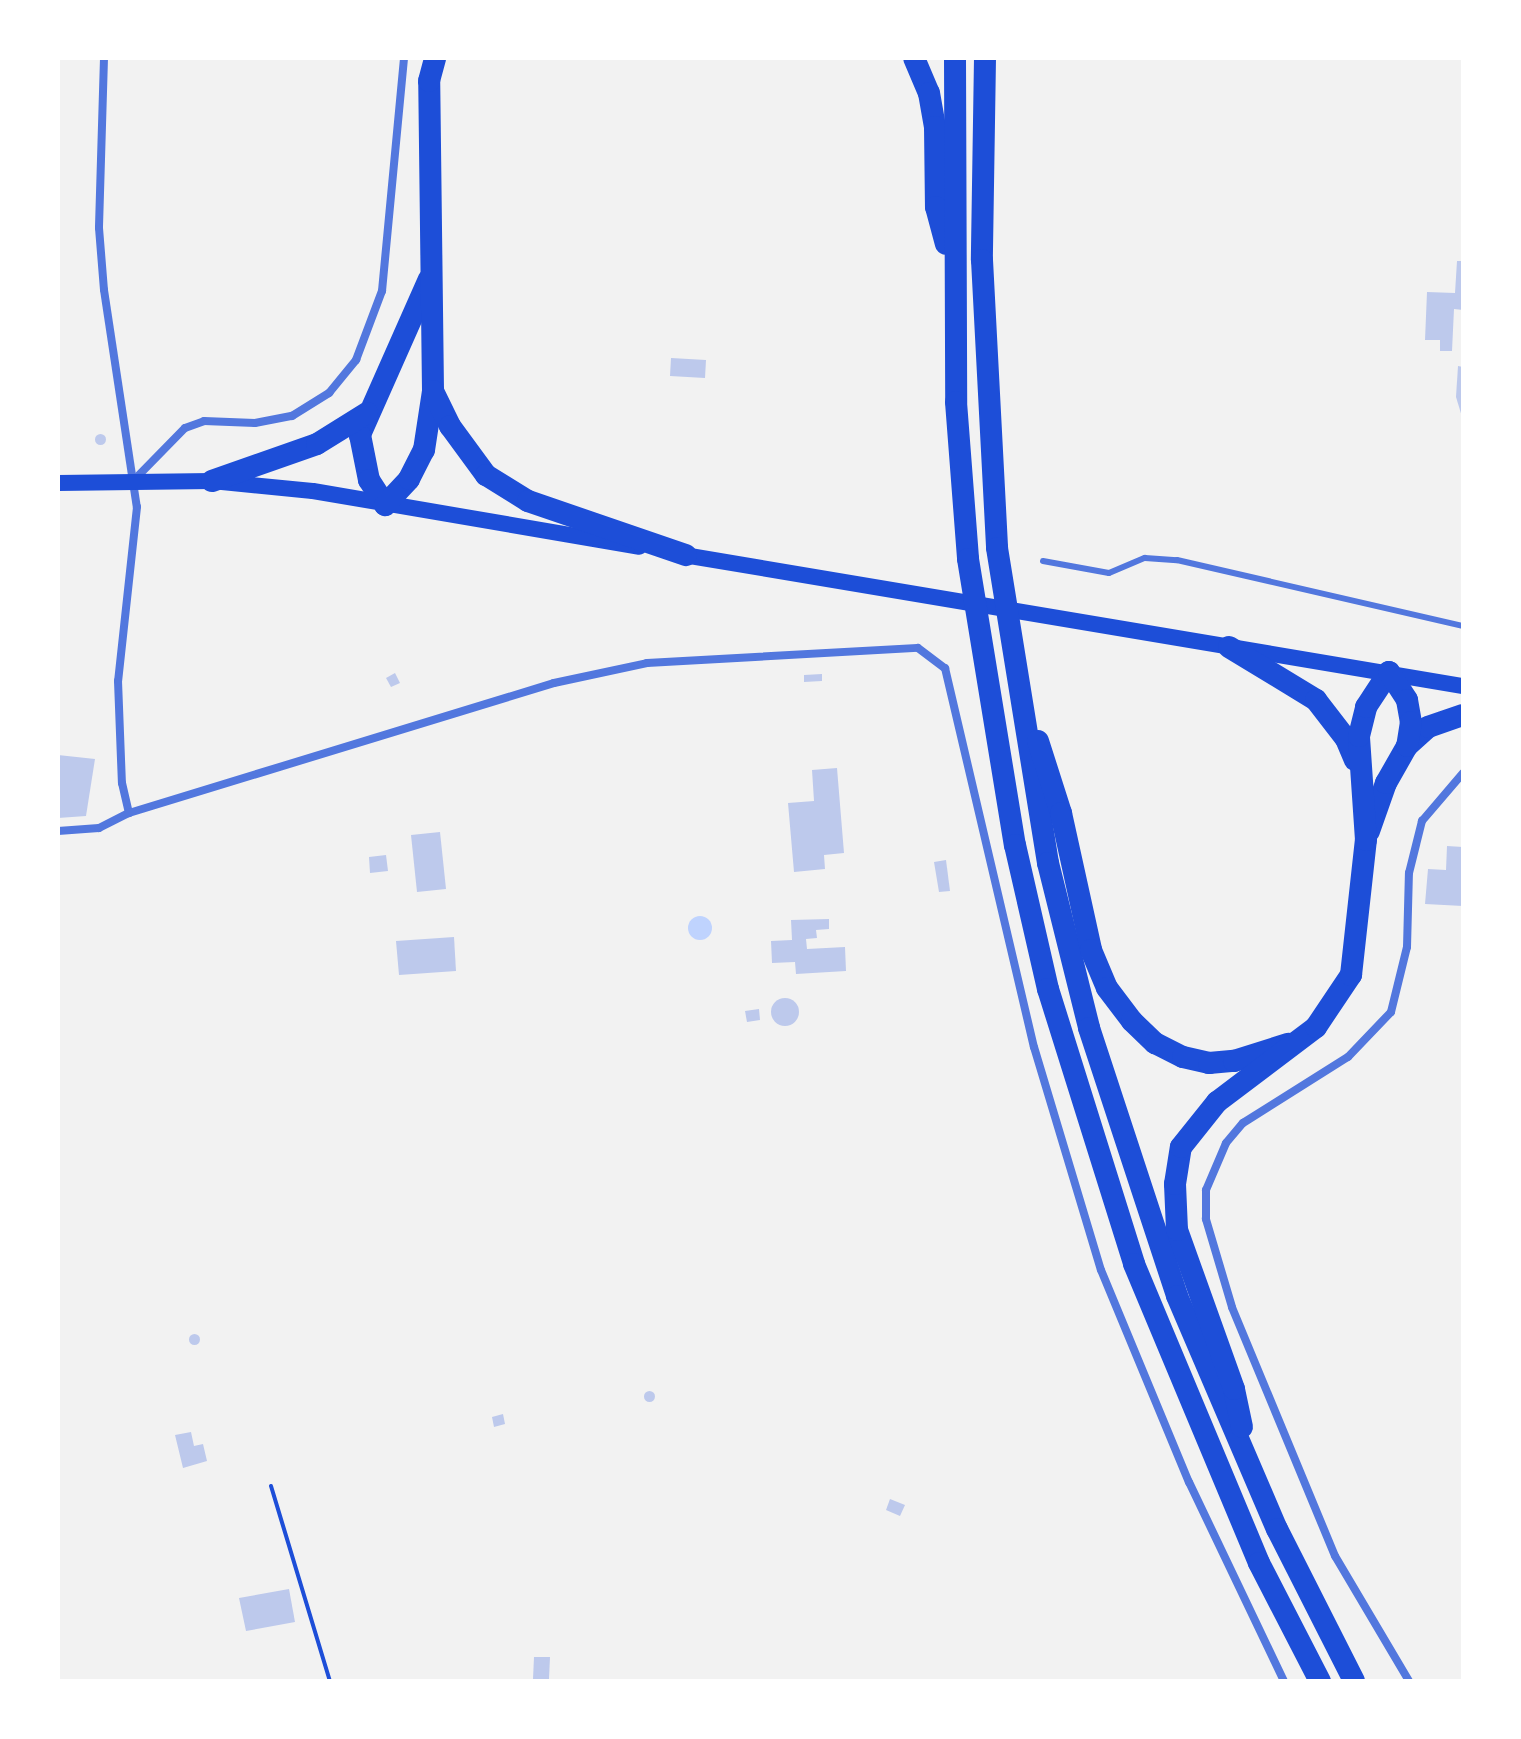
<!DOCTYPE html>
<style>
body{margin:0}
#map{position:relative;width:1521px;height:1739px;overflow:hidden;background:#f2f2f2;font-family:Jost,sans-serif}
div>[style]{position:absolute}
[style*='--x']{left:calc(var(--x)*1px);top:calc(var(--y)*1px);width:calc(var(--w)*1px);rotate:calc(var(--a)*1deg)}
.water>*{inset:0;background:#bfd3fe}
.round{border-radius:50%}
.building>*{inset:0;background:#bdc9ec}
.path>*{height:4px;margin:-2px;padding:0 2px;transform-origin:2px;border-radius:2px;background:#1d4ed8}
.service>*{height:6px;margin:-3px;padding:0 3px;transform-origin:3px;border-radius:3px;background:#5277de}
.minor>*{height:8px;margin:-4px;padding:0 4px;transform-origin:4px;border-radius:4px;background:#5277de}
.secondary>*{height:16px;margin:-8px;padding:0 8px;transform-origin:8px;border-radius:8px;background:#1d4ed8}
.trunk>*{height:22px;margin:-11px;padding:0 11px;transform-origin:11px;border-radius:11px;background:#1d4ed8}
span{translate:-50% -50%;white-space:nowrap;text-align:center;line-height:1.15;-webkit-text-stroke:7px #fff;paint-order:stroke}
.frame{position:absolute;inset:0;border:60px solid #fff;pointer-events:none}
</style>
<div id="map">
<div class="water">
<div class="round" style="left:688px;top:916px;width:24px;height:24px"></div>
</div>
<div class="building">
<div style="clip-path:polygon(1457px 261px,1463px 261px,1463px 310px,1454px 309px,1452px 351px,1440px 351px,1440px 340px,1425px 340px,1427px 292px,1455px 293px)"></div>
<div style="clip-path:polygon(671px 358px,706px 360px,705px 378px,670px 376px)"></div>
<div style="clip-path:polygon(1458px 366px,1463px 367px,1463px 420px,1456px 397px)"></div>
<div class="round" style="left:94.5px;top:433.5px;width:11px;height:11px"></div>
<div style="clip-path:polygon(395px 673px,400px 683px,391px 687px,386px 678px)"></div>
<div style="clip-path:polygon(822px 674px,822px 681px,804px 682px,804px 675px)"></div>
<div style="clip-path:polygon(58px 755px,95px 759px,86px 816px,58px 818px)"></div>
<div style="clip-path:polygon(837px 768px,844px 853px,824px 855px,825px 869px,794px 872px,788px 803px,814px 801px,812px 770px)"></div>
<div style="clip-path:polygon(440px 832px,446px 889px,417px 892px,411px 835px)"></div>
<div style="clip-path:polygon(1447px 846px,1463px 847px,1463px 906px,1425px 904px,1428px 869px,1446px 870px)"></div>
<div style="clip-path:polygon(386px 855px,388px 871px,370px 873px,369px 857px)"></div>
<div style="clip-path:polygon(946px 860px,950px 891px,939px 892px,934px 862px)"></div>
<div style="clip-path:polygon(829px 919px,829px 929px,816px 930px,817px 938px,806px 939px,807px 949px,845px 947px,846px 971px,796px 974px,795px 962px,772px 963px,771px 941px,792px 940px,791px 920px)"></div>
<div style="clip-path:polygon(454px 937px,456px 971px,399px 975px,396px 941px)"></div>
<div class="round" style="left:771px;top:998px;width:28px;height:28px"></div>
<div style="clip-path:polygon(759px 1009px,760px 1020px,747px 1022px,745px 1011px)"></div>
<div class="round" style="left:188.5px;top:1333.5px;width:11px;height:11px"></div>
<div class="round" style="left:643.5px;top:1390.5px;width:11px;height:11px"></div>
<div style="clip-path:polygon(503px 1414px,505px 1424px,494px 1427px,492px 1417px)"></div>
<div style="clip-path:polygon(191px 1432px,194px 1446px,203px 1444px,207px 1461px,183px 1468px,175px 1435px)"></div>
<div style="clip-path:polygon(890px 1499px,905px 1505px,900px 1516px,886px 1510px)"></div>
<div style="clip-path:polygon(289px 1589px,295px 1622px,246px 1631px,239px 1598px)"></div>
<div style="clip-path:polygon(534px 1657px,550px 1657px,549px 1679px,533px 1679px)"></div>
</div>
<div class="path">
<div style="--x:271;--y:1486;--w:204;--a:73.2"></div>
</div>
<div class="service">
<div style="--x:1043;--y:561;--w:67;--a:10.3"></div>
<div style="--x:1109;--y:573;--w:39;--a:-23"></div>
<div style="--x:1145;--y:558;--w:32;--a:4"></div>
<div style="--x:1177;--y:560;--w:294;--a:13"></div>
</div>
<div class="minor">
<div style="--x:104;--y:58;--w:170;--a:91.7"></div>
<div style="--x:99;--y:228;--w:62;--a:85.4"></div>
<div style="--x:104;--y:290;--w:219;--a:81.4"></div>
<div style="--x:137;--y:507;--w:175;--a:96.2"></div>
<div style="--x:118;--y:681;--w:102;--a:87.8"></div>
<div style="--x:122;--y:783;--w:31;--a:77"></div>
<div style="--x:135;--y:479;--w:71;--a:-45.6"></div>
<div style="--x:185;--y:428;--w:20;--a:-20"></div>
<div style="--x:204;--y:421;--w:51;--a:2.2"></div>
<div style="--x:255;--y:423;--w:38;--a:-11"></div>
<div style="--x:292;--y:416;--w:44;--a:-31.9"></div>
<div style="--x:329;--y:393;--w:43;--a:-50.7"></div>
<div style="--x:356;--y:360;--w:74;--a:-69.4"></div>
<div style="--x:382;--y:291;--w:234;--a:-84.6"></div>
<div style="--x:58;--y:831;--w:41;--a:-4.2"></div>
<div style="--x:99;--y:828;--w:34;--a:-27"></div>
<div style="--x:129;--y:813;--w:444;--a:-17"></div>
<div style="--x:554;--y:683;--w:95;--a:-12.1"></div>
<div style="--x:647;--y:663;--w:271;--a:-3.2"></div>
<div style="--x:918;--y:648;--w:34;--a:37"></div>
<div style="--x:945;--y:668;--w:389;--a:76.8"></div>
<div style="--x:1034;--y:1047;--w:233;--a:73.3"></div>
<div style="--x:1101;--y:1270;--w:230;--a:67.5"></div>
<div style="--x:1189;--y:1482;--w:221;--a:64.5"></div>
<div style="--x:1409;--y:1681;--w:145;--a:-120.6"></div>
<div style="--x:1335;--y:1556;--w:269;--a:-112.5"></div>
<div style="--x:1232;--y:1307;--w:92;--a:-106.5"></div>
<div style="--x:1206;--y:1219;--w:29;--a:-90"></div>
<div style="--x:1206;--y:1190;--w:51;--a:-66.9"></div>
<div style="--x:1226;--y:1143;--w:26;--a:-50"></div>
<div style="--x:1243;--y:1123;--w:124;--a:-32.2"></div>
<div style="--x:1348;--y:1057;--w:62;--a:-46.3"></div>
<div style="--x:1391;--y:1012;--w:67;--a:-76.2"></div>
<div style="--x:1407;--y:947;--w:74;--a:-88.5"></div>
<div style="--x:1409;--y:873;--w:54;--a:-76"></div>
<div style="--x:1422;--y:821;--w:63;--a:-49.5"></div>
</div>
<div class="secondary">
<div style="--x:58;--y:483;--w:154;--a:-0.7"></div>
<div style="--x:212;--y:481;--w:101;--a:5.7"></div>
<div style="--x:313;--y:491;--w:331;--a:9.7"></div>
<div style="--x:678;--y:554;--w:796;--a:9.55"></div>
</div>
<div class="trunk">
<div style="--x:914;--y:58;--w:38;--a:67"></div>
<div style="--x:929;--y:93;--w:35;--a:80"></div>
<div style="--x:935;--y:127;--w:80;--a:89.3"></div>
<div style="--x:936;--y:207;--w:38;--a:75"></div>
<div style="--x:955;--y:58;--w:344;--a:89.8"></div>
<div style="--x:956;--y:402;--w:157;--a:85.6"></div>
<div style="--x:968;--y:559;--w:290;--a:80.7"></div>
<div style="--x:1015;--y:845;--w:148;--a:77.1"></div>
<div style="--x:1048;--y:989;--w:288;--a:72.6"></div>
<div style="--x:1134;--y:1264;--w:324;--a:67.3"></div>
<div style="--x:1259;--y:1563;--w:133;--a:62.7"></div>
<div style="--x:985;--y:58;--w:202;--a:90.9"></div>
<div style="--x:982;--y:260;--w:288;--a:87"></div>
<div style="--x:997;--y:548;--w:319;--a:80.8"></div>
<div style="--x:1048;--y:863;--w:170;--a:76"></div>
<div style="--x:1089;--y:1028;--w:282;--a:71.8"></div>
<div style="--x:1177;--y:1296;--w:254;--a:66.8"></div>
<div style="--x:1277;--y:1529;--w:170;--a:63.1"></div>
<div style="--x:429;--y:279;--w:171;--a:113.9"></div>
<div style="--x:360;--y:435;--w:46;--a:78.7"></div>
<div style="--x:369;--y:480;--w:30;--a:57"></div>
<div style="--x:385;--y:505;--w:35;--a:-47"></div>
<div style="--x:409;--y:479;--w:33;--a:-63"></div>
<div style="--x:424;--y:450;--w:60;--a:-81.3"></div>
<div style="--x:433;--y:391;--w:310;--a:-90.7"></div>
<div style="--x:429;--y:81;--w:24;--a:-75"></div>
<div style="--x:433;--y:391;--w:39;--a:64"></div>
<div style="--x:450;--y:426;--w:61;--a:53.7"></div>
<div style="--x:486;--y:475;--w:49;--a:31.8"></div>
<div style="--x:528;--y:501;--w:167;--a:18.9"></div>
<div style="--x:212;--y:481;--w:111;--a:-19.4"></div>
<div style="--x:317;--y:444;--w:59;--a:-31.8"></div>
<div style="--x:1229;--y:647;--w:102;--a:31.3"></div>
<div style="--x:1316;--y:700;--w:49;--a:52.4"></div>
<div style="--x:1346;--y:739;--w:23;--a:67"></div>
<div style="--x:1038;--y:741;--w:76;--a:72.3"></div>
<div style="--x:1061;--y:813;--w:140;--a:77.6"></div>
<div style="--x:1091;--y:950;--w:41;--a:67.2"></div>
<div style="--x:1107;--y:988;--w:41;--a:52.9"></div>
<div style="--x:1132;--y:1021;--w:32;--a:44"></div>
<div style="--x:1155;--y:1043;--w:31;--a:27"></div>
<div style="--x:1183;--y:1057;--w:27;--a:13"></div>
<div style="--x:1209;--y:1063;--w:25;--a:-5"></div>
<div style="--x:1234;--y:1061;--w:57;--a:-17.5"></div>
<div style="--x:1369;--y:831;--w:51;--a:-70.5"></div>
<div style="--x:1386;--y:783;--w:43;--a:-60.4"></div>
<div style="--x:1407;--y:746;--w:28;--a:-42"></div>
<div style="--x:1428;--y:727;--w:37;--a:-19"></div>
<div style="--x:1242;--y:1427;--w:39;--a:-102"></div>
<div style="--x:1234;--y:1389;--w:169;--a:-109.7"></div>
<div style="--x:1177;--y:1230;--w:46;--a:-92.5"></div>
<div style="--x:1175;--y:1184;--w:37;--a:-81"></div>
<div style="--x:1181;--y:1147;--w:58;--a:-51.3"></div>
<div style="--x:1217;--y:1102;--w:124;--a:-37.1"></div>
<div style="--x:1316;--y:1027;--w:63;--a:-56.1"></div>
<div style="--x:1351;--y:975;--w:136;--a:-83.7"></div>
<div style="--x:1366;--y:840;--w:104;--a:-93.9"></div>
<div style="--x:1359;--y:736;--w:30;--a:-76"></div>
<div style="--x:1366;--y:707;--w:42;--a:-56.7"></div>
<div style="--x:1389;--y:672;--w:33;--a:57"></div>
<div style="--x:1407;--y:700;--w:22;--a:80"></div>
<div style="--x:1411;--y:722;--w:24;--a:99"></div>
</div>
<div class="frame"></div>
</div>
